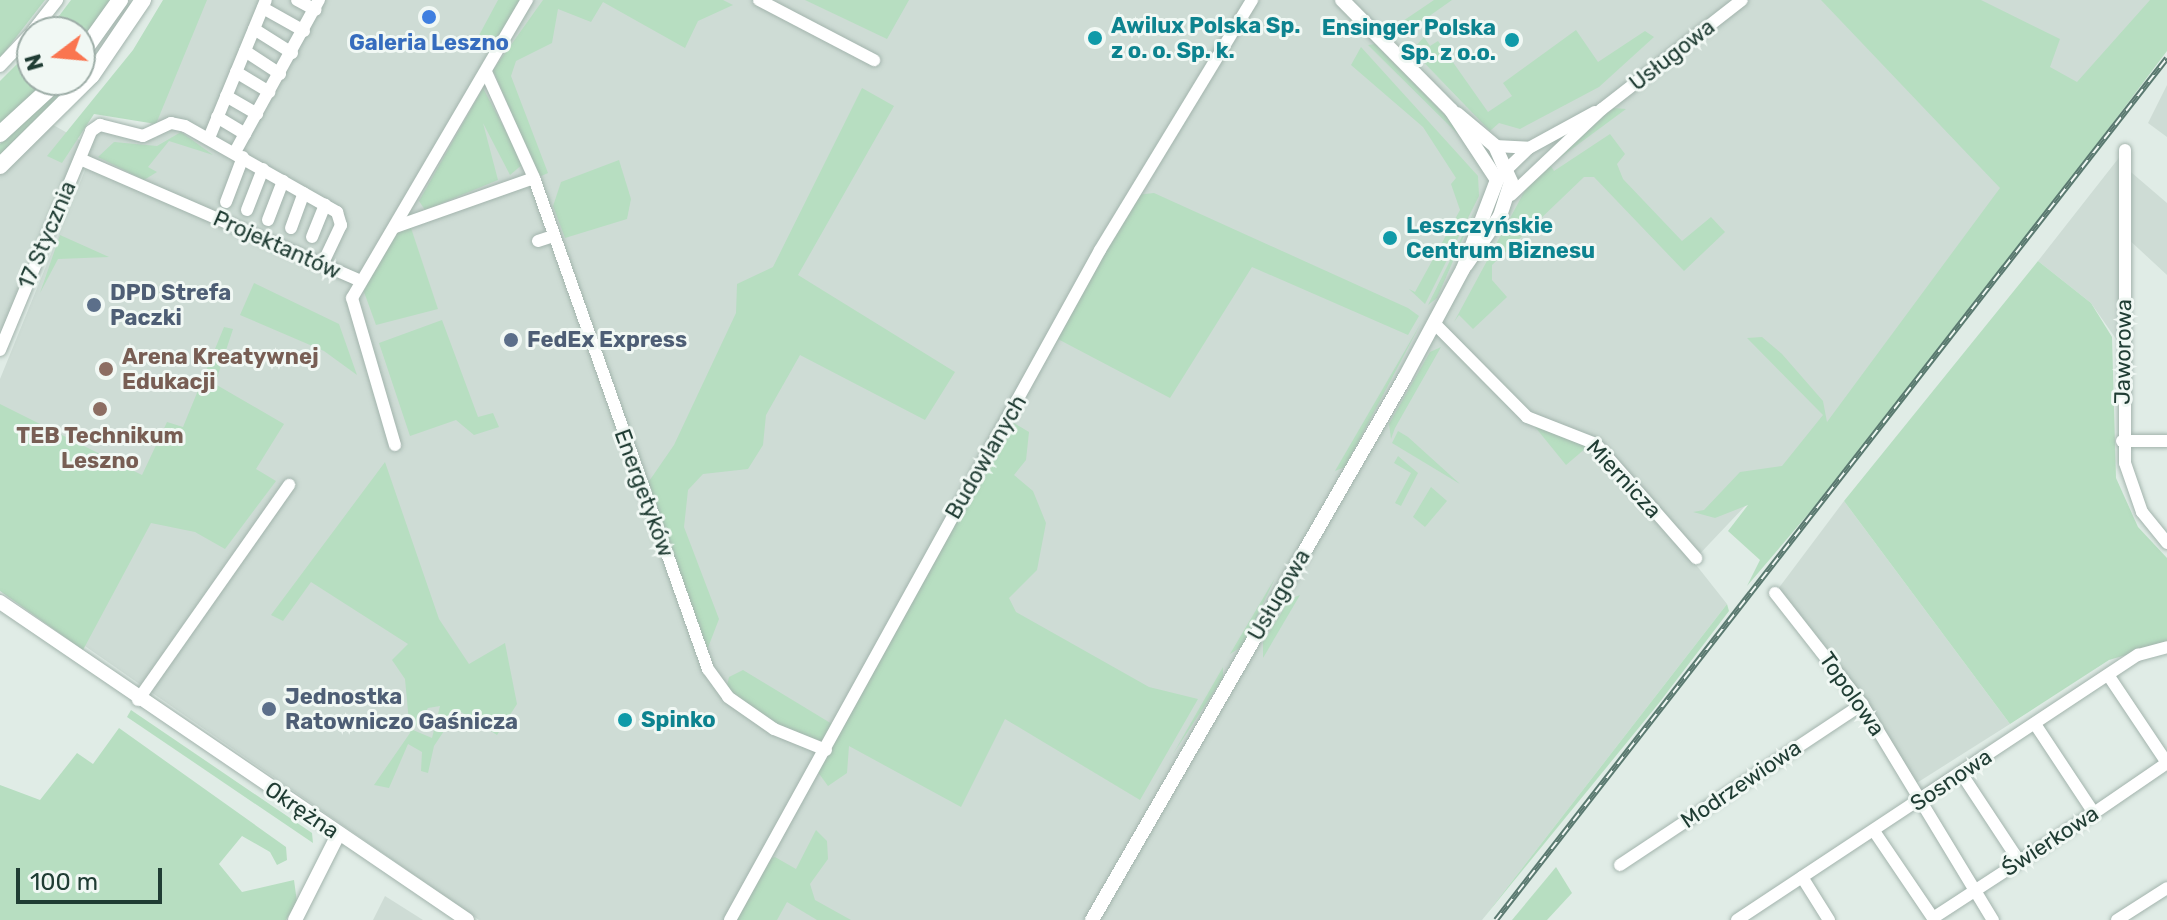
<!DOCTYPE html>
<meta charset="utf-8">
<style>
body{margin:0}
#map{position:relative;width:2167px;height:920px;overflow:hidden;background:#e0ece6;font-family:Rubik,sans-serif}
div>[style]{position:absolute}
[style*='--x']{left:calc(var(--x)*1px);top:calc(var(--y)*1px);width:calc(var(--w)*1px);rotate:calc(var(--a)*1deg)}
.built>*{inset:0;background:#cedcd5}
.green>*{inset:0;background:#b7dec1}
.roads{filter:drop-shadow(0 0 2px #a3b4ad) drop-shadow(0 0 2px #a3b4ad)}
.minor>*{height:12px;margin:-6px;padding:0 6px;transform-origin:6px;border-radius:6px;background:#fff}
.tertiary>*{height:14px;margin:-7px;padding:0 7px;transform-origin:7px;border-radius:7px;background:#fff}
.secondary>*{height:16px;margin:-8px;padding:0 8px;transform-origin:8px;border-radius:8px;background:#fff}
.rail>*{height:6px;margin-top:-3px;transform-origin:0;background:repeating-linear-gradient(90deg,#f1f8f4 0 9px,#5a7970 0 18px);box-sizing:border-box;border-block:2px solid #5a7970}
.dots>*{width:22px;height:22px;translate:-50% -50%;box-sizing:border-box;border:4px solid #f1f8f4;border-radius:50%}
span{translate:-50% -50%;white-space:nowrap;text-align:center;line-height:1.15;-webkit-text-stroke:6px #f1f8f4;paint-order:stroke}
.culture-label{font-size:22px;color:#0d838f;font-weight:700}
.left{translate:0 -50%;text-align:left}
.right{translate:-100% -50%;text-align:right}
.shop-label{font-size:22px;color:#366cbe;font-weight:700}
.street-label{font-size:22px;color:#203d34}
.service-label{font-size:22px;color:#4e5e75;font-weight:700}
.education-label{font-size:22px;color:#785e54;font-weight:700}
.north{position:absolute;left:16px;top:16px;width:80px;height:80px;box-sizing:border-box;background:#f1f8f4;border:2px solid #9dada7;border-radius:50%;rotate:254deg;font-size:22px;font-weight:700;line-height:32px;text-align:center;color:#203d34}
.north::after{content:'';display:block;margin:auto;width:28px;height:36px;background:#fa7550;clip-path:polygon(50% 0,100% 100%,50% 72%,0 100%)}
.scale{position:absolute;left:16px;top:868px;width:146px;height:36px;box-sizing:border-box;border:4px solid #203d34;border-top:0;padding-left:10px;font-size:24px;line-height:28px;white-space:nowrap;color:#203d34;-webkit-text-stroke:6px #f1f8f4;paint-order:stroke}
</style>
<div id="map">
<div class="built">
<div style="clip-path:polygon(201px 0,2167px 0,1777px 534px,1747px 504px,1693px 561px,1727px 604px,1482px 920px,479px 920px,0 587px,0 379px,88px 163px,80px 159px,0 350px,0 166px,48px 122px,85px 143px,95px 127px,141px 141px,157px 137px,150px 125px)"></div>
<div style="clip-path:polygon(2167px 85px,2167px 137px,2148px 123px)"></div>
<div style="clip-path:polygon(2125px 150px,2125px 167px,2167px 203px,2167px 275px,2126px 237px,2123px 349px,2091px 303px,2038px 261px)"></div>
<div style="clip-path:polygon(1844px 501px,2010px 724px,1912px 786px,1775px 593px)"></div>
<div style="clip-path:polygon(385px 896px,423px 920px,373px 920px)"></div>
</div>
<div class="green">
<div style="clip-path:polygon(0 0,45px 0,0 58px)"></div>
<div style="clip-path:polygon(71px 0,110px 0,80px 43px,80px 32px,47px 32px)"></div>
<div style="clip-path:polygon(163px 0,207px 0,156px 124px,94px 114px,62px 163px,47px 156px,133px 50px)"></div>
<div style="clip-path:polygon(498px 0,528px 0,502px 47px,477px 39px)"></div>
<div style="clip-path:polygon(543px 0,723px 0,733px 5px,698px 21px,685px 48px,603px 2px,591px 22px,558px 9px,552px 43px,516px 61px,511px 76px,548px 173px,539px 177px,493px 70px)"></div>
<div style="clip-path:polygon(805px 0,909px 0,887px 39px)"></div>
<div style="clip-path:polygon(1434px 0,1452px 0,1401px 36px,1389px 33px,1389px 20px,1400px 23px)"></div>
<div style="clip-path:polygon(1821px 0,1981px 0,2060px 39px,2050px 67px,2077px 82px,2150px 0,2167px 0,2167px 51px,1899px 407px,1747px 586px,1760px 560px,1728px 531px,1748px 505px,1715px 518px,1693px 512px,1704px 510px,1740px 472px,1782px 466px,1823px 415px,1747px 338px,1762px 337px,1782px 354px,1823px 401px,1827px 422px,2000px 188px)"></div>
<div style="clip-path:polygon(1576px 30px,1598px 62px,1645px 31px,1654px 37px,1599px 87px,1520px 129px,1499px 123px,1490px 131px,1412px 50px,1424px 37px,1430px 46px,1438px 41px,1488px 112px,1512px 96px,1503px 83px)"></div>
<div style="clip-path:polygon(1375px 44px,1445px 115px,1473px 149px,1368px 45px)"></div>
<div style="clip-path:polygon(1361px 47px,1478px 176px,1479px 196px,1425px 304px,1409px 289px,1415px 292px,1460px 210px,1451px 184px,1456px 178px,1423px 127px,1351px 65px)"></div>
<div style="clip-path:polygon(32px 49px,32px 80px,48px 80px,0 124px,0 81px)"></div>
<div style="clip-path:polygon(70px 80px,78px 80px,0 155px,0 144px)"></div>
<div style="clip-path:polygon(483px 88px,523px 164px,510px 175px,483px 123px,498px 180px,425px 210px,419px 201px)"></div>
<div style="clip-path:polygon(862px 88px,894px 106px,798px 275px,955px 372px,925px 420px,800px 355px,766px 415px,763px 445px,748px 469px,703px 474px,688px 490px,684px 527px,719px 619px,704px 658px,643px 490px,674px 445px,736px 313px,737px 284px,773px 267px)"></div>
<div style="clip-path:polygon(1614px 108px,1626px 109px,1561px 157px,1557px 152px)"></div>
<div style="clip-path:polygon(181px 132px,213px 155px,169px 141px,148px 167px,157px 172px,144px 180px,98px 157px,114px 142px,157px 146px)"></div>
<div style="clip-path:polygon(1610px 134px,1625px 154px,1617px 164px,1623px 179px,1682px 241px,1711px 217px,1725px 232px,1684px 271px,1594px 177px,1584px 177px,1492px 265px,1492px 280px,1507px 297px,1473px 329px,1459px 315px,1454px 322px,1529px 183px,1549px 163px,1554px 171px)"></div>
<div style="clip-path:polygon(619px 160px,631px 199px,627px 219px,565px 238px,553px 206px,561px 182px)"></div>
<div style="clip-path:polygon(1154px 193px,1408px 308px,1419px 316px,1408px 335px,1252px 267px,1170px 398px,1054px 337px,1136px 195px)"></div>
<div style="clip-path:polygon(1476px 208px,1437px 298px,1428px 305px)"></div>
<div style="clip-path:polygon(409px 222px,438px 309px,376px 325px,360px 281px,395px 227px)"></div>
<div style="clip-path:polygon(60px 235px,109px 257px,58px 259px,40px 293px)"></div>
<div style="clip-path:polygon(2038px 261px,2091px 303px,2112px 337px,2116px 478px,2138px 527px,2167px 558px,2167px 643px,2109px 660px,2010px 724px,1844px 501px)"></div>
<div style="clip-path:polygon(254px 283px,339px 324px,357px 375px,324px 351px,240px 315px)"></div>
<div style="clip-path:polygon(442px 320px,478px 417px,493px 413px,499px 427px,474px 435px,456px 420px,410px 436px,379px 343px)"></div>
<div style="clip-path:polygon(1421px 323px,1345px 467px,1335px 471px)"></div>
<div style="clip-path:polygon(224px 327px,233px 329px,215px 384px,284px 424px,256px 469px,276px 481px,225px 549px,195px 532px,151px 523px,83px 650px,0 591px,0 404px,142px 475px,167px 422px,183px 427px)"></div>
<div style="clip-path:polygon(1441px 347px,1395px 428px,1391px 439px,1389px 424px,1430px 352px)"></div>
<div style="clip-path:polygon(1527px 417px,1593px 442px,1566px 465px)"></div>
<div style="clip-path:polygon(1007px 419px,1029px 432px,1026px 460px,1014px 475px,1033px 491px,1046px 523px,1037px 570px,1009px 598px,1016px 612px,1149px 687px,1198px 699px,1140px 800px,1005px 719px,961px 807px,849px 746px,847px 773px,828px 786px,815px 768px,825px 750px,774px 729px,725px 693px,729px 677px,743px 670px,837px 727px)"></div>
<div style="clip-path:polygon(1398px 431px,1408px 437px,1460px 484px,1392px 443px)"></div>
<div style="clip-path:polygon(1398px 456px,1418px 473px,1401px 506px,1395px 503px,1411px 473px,1394px 463px)"></div>
<div style="clip-path:polygon(evenodd,385px 462px,439px 619px,469px 664px,505px 643px,517px 704px,497px 735px,458px 710px,434px 746px,428px 773px,421px 771px,422px 752px,408px 744px,389px 788px,374px 785px,410px 733px,405px 679px,392px 660px,408px 644px,311px 582px,283px 621px,271px 615px,385px 462px,440px 706px,432px 738px,413px 730px,428px 708px,440px 706px)"></div>
<div style="clip-path:polygon(1431px 487px,1447px 501px,1425px 527px,1413px 517px)"></div>
<div style="clip-path:polygon(1275px 578px,1243px 646px,1230px 654px)"></div>
<div style="clip-path:polygon(1300px 595px,1263px 658px,1263px 642px,1290px 599px)"></div>
<div style="clip-path:polygon(1727px 604px,1729px 611px,1659px 703px,1482px 920px)"></div>
<div style="clip-path:polygon(1223px 667px,1223px 678px,1173px 754px)"></div>
<div style="clip-path:polygon(131px 710px,312px 833px,313px 843px,127px 717px)"></div>
<div style="clip-path:polygon(119px 728px,286px 847px,287px 860px,277px 865px,270px 852px,242px 836px,219px 864px,242px 892px,294px 880px,297px 902px,286px 920px,0 920px,0 785px,40px 800px,77px 753px,93px 764px)"></div>
<div style="clip-path:polygon(816px 830px,827px 841px,828px 859px,810px 884px,815px 900px,851px 920px,817px 920px,787px 902px,777px 920px,730px 920px,764px 861px,775px 857px,796px 869px)"></div>
<div style="clip-path:polygon(1556px 867px,1572px 893px,1547px 920px,1512px 920px)"></div>
</div>
<div class="roads">
<div class="minor">
<div style="--x:297;--y:0;--w:21;--a:28"></div>
<div style="--x:759;--y:0;--w:130;--a:27.6"></div>
<div style="--x:263;--y:8;--w:47;--a:29.3"></div>
<div style="--x:254;--y:29;--w:45;--a:32.3"></div>
<div style="--x:32;--y:32;--w:41;--a:-52"></div>
<div style="--x:245;--y:51;--w:42;--a:33.3"></div>
<div style="--x:0;--y:66;--w:47;--a:-46.7"></div>
<div style="--x:236;--y:72;--w:39;--a:31"></div>
<div style="--x:486;--y:72;--w:116;--a:65.6"></div>
<div style="--x:534;--y:178;--w:521;--a:70.49"></div>
<div style="--x:708;--y:669;--w:34;--a:54"></div>
<div style="--x:728;--y:697;--w:56;--a:34.8"></div>
<div style="--x:774;--y:729;--w:56;--a:22"></div>
<div style="--x:226;--y:96;--w:36;--a:30"></div>
<div style="--x:217;--y:117;--w:33;--a:31"></div>
<div style="--x:209;--y:138;--w:149;--a:-67.6"></div>
<div style="--x:1495;--y:146;--w:34;--a:3"></div>
<div style="--x:2125;--y:150;--w:313;--a:90"></div>
<div style="--x:2125;--y:463;--w:52;--a:70.9"></div>
<div style="--x:2142;--y:512;--w:40;--a:51"></div>
<div style="--x:235;--y:152;--w:174;--a:-61.1"></div>
<div style="--x:80;--y:159;--w:305;--a:23.5"></div>
<div style="--x:1502;--y:174;--w:37;--a:-44"></div>
<div style="--x:1529;--y:148;--w:75;--a:-28.6"></div>
<div style="--x:1511;--y:195;--w:125;--a:-43.4"></div>
<div style="--x:1602;--y:109;--w:177;--a:-37.9"></div>
<div style="--x:226;--y:202;--w:48;--a:-69.3"></div>
<div style="--x:247;--y:210;--w:44;--a:-68.7"></div>
<div style="--x:268;--y:220;--w:42;--a:-69"></div>
<div style="--x:395;--y:227;--w:147;--a:-19.4"></div>
<div style="--x:291;--y:228;--w:37;--a:-70"></div>
<div style="--x:312;--y:237;--w:35;--a:-68"></div>
<div style="--x:538;--y:241;--w:16;--a:-18"></div>
<div style="--x:1434;--y:323;--w:132;--a:45.3"></div>
<div style="--x:1527;--y:417;--w:74;--a:21.4"></div>
<div style="--x:1596;--y:444;--w:152;--a:48.7"></div>
<div style="--x:0;--y:350;--w:237;--a:-67.4"></div>
<div style="--x:91;--y:131;--w:11;--a:-34"></div>
<div style="--x:100;--y:125;--w:44;--a:14.3"></div>
<div style="--x:143;--y:136;--w:31;--a:-25"></div>
<div style="--x:171;--y:123;--w:14;--a:12"></div>
<div style="--x:185;--y:126;--w:175;--a:29.5"></div>
<div style="--x:337;--y:212;--w:14;--a:73"></div>
<div style="--x:341;--y:225;--w:44;--a:115.4"></div>
<div style="--x:2122;--y:441;--w:45;--a:0"></div>
<div style="--x:395;--y:445;--w:153;--a:-106.3"></div>
<div style="--x:352;--y:298;--w:346;--a:-59.6"></div>
<div style="--x:1775;--y:593;--w:141;--a:51.9"></div>
<div style="--x:1862;--y:704;--w:253;--a:58.8"></div>
<div style="--x:138;--y:700;--w:263;--a:-54.9"></div>
<div style="--x:2035;--y:724;--w:107;--a:56.5"></div>
<div style="--x:1961;--y:773;--w:105;--a:56.6"></div>
<div style="--x:1874;--y:831;--w:105;--a:55.9"></div>
<div style="--x:1933;--y:918;--w:192;--a:-33.1"></div>
<div style="--x:2094;--y:813;--w:88;--a:-34.4"></div>
<div style="--x:2167;--y:763;--w:106;--a:-123.8"></div>
<div style="--x:1620;--y:865;--w:291;--a:-33.6"></div>
<div style="--x:1802;--y:877;--w:51;--a:57.9"></div>
<div style="--x:730;--y:920;--w:765;--a:-61.09"></div>
<div style="--x:1100;--y:250;--w:293;--a:-58.7"></div>
<div style="--x:1737;--y:920;--w:481;--a:-33.5"></div>
<div style="--x:2138;--y:655;--w:30;--a:-15"></div>
<div style="--x:2117;--y:920;--w:59;--a:-32.6"></div>
</div>
<div class="tertiary">
<div style="--x:1457;--y:114;--w:50;--a:40.1"></div>
<div style="--x:1495;--y:146;--w:39;--a:66"></div>
<div style="--x:1511;--y:182;--w:36;--a:108"></div>
<div style="--x:1500;--y:216;--w:60;--a:124.8"></div>
<div style="--x:0;--y:602;--w:565;--a:34.25"></div>
<div style="--x:295;--y:920;--w:95;--a:-63.2"></div>
<div style="--x:1092;--y:920;--w:625;--a:-60.03"></div>
<div style="--x:1404;--y:379;--w:125;--a:-61.8"></div>
<div style="--x:1463;--y:269;--w:95;--a:-69.1"></div>
<div style="--x:1497;--y:180;--w:84;--a:-123.3"></div>
<div style="--x:1451;--y:110;--w:155;--a:-134.7"></div>
</div>
<div class="secondary">
<div style="--x:80;--y:56;--w:69;--a:-54.5"></div>
<div style="--x:0;--y:134;--w:80;--a:-42.5"></div>
<div style="--x:0;--y:166;--w:129;--a:-44.7"></div>
<div style="--x:92;--y:75;--w:91;--a:-55.8"></div>
</div>
</div>
<div class="rail">
<div style="--x:1496;--y:920;--w:1092;--a:-52.1"></div>
</div>
<div class="dots">
<div style="left:429px;top:17px;background:#3f7fe0"></div>
<div style="left:1095px;top:38px;background:#0f9aa8"></div>
<div style="left:1512px;top:40px;background:#0f9aa8"></div>
<div style="left:1390px;top:238px;background:#0f9aa8"></div>
<div style="left:94px;top:305px;background:#5c6f8a"></div>
<div style="left:511px;top:340px;background:#5c6f8a"></div>
<div style="left:106px;top:369px;background:#8d6e63"></div>
<div style="left:100px;top:409px;background:#8d6e63"></div>
<div style="left:269px;top:709px;background:#5c6f8a"></div>
<div style="left:625px;top:720px;background:#0f9aa8"></div>
</div>
<div class="culture-label">
<span class="left" style="left:1111px;top:38px">Awilux Polska Sp.<br>z o. o. Sp. k.</span>
<span class="right" style="left:1496px;top:40px">Ensinger Polska<br>Sp. z o.o.</span>
<span class="left" style="left:1406px;top:238px">Leszczyńskie<br>Centrum Biznesu</span>
<span class="left" style="left:641px;top:720px">Spinko</span>
</div>
<div class="shop-label">
<span style="left:429px;top:43px">Galeria Leszno</span>
</div>
<div class="street-label">
<span style="left:1672px;top:55px;rotate:-38deg">Usługowa</span>
<span style="left:47px;top:235px;rotate:-67deg">17 Stycznia</span>
<span style="left:277px;top:245px;rotate:24deg">Projektantów</span>
<span style="left:2123px;top:352px;rotate:-89deg">Jaworowa</span>
<span style="left:986px;top:457px;rotate:-60deg">Budowlanych</span>
<span style="left:1624px;top:479px;rotate:47deg">Miernicza</span>
<span style="left:644px;top:493px;rotate:70deg">Energetyków</span>
<span style="left:1279px;top:595px;rotate:-60deg">Usługowa</span>
<span style="left:1852px;top:694px;rotate:55deg">Topolowa</span>
<span style="left:1951px;top:780px;rotate:-34deg">Sosnowa</span>
<span style="left:1741px;top:784px;rotate:-34deg">Modrzewiowa</span>
<span style="left:302px;top:810px;rotate:34deg">Okrężna</span>
<span style="left:2050px;top:841px;rotate:-33deg">Świerkowa</span>
</div>
<div class="service-label">
<span class="left" style="left:110px;top:305px">DPD Strefa<br>Paczki</span>
<span class="left" style="left:527px;top:340px">FedEx Express</span>
<span class="left" style="left:285px;top:709px">Jednostka<br>Ratowniczo Gaśnicza</span>
</div>
<div class="education-label">
<span class="left" style="left:122px;top:369px">Arena Kreatywnej<br>Edukacji</span>
<span style="left:100px;top:448px">TEB Technikum<br>Leszno</span>
</div>
<div class="north">N</div>
<div class="scale">100 m</div>
</div>
